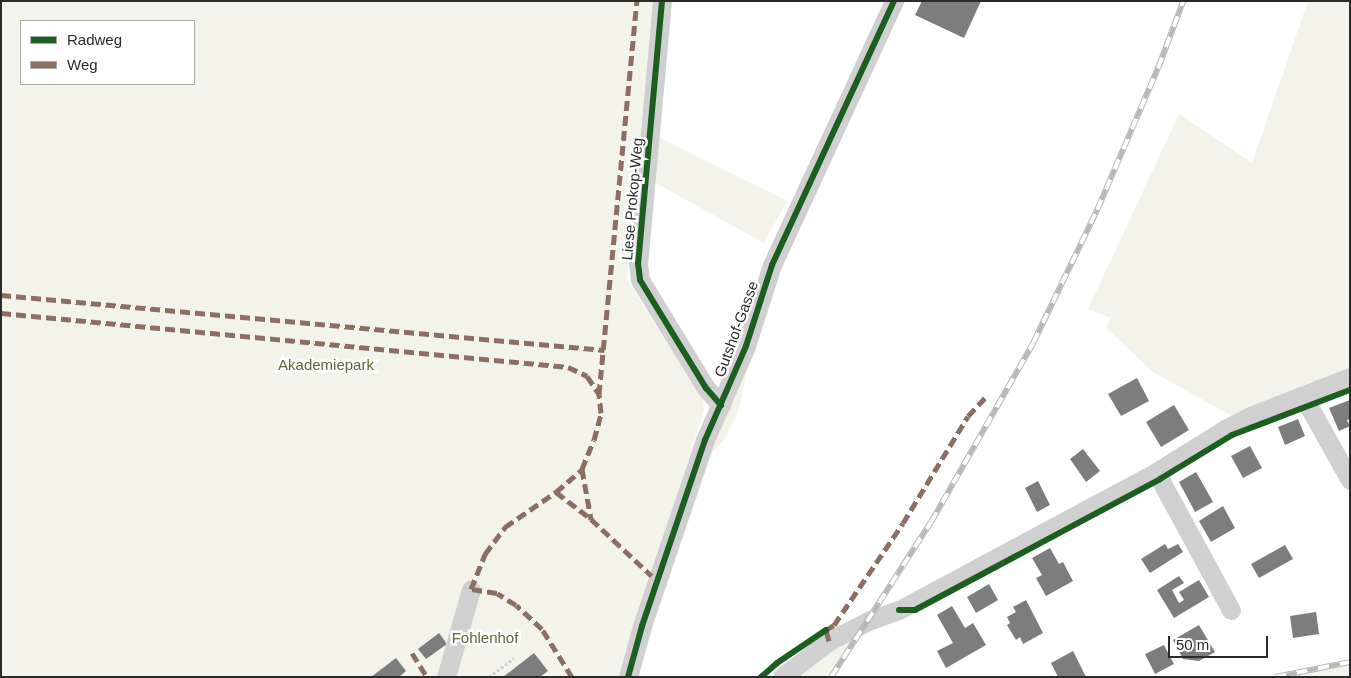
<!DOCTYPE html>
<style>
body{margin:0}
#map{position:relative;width:1351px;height:678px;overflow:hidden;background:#fff;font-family:Helvetica,sans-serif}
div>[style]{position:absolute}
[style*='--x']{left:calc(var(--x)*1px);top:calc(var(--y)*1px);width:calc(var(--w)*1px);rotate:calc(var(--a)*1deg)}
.green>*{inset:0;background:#f3f3e9}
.building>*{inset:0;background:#7d7d7d}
.path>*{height:2.5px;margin-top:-1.25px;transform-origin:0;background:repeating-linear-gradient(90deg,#d0d0d0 0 2.5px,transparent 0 5px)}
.minor>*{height:19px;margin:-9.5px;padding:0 9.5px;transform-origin:9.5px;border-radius:9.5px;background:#d0d0d0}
.rail>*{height:5.5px;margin-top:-2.75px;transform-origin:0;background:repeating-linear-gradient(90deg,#fff 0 11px,#b8b8b8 0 22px);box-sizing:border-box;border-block:1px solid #b8b8b8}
.quiet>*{height:5px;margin-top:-2.5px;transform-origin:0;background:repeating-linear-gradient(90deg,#8d6e63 0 10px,transparent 0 15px)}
.cycleway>*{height:6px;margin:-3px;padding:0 3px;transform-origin:3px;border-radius:3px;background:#1b5e20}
span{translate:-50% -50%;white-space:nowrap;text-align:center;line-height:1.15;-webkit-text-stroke:5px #fff;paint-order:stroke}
.street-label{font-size:15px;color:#2b2b2b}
.park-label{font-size:15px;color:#606838}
.frame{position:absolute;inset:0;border:2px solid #2b2b2b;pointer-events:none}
.legend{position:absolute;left:20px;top:20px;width:175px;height:65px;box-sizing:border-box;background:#fff;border:1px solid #aaa;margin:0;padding:6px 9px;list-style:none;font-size:15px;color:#2b2b2b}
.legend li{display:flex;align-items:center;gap:10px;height:25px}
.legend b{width:25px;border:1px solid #aaa}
.scale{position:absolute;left:1168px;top:636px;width:100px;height:22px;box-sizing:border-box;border:2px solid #2b2b2b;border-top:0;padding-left:6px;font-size:15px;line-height:18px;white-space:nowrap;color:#2b2b2b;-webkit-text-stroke:4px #fff;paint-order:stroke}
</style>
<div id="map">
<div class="green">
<div style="clip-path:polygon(evenodd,1px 1px,655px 1px,627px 280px,703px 398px,704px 410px,620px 677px,1px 677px,1px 1px,21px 21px,194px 21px,194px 84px,21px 84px,21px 21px)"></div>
<div style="clip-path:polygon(1308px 1px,1350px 1px,1350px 377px,1241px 421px,1153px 372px,1106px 328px,1111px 318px,1088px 309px,1179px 114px,1252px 163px)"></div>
<div style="clip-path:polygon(660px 138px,787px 201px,764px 243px,654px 182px,656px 150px)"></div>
<div style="clip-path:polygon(749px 363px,738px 412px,724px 440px,708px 457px)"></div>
<div style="clip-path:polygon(868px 621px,831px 677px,782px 677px)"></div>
<div style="clip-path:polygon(1350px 662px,1350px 677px,1275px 677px)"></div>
</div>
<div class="building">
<div style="clip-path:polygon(922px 1px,981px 1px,964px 38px,915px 15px)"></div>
<div style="clip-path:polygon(1137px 378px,1149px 401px,1121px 416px,1108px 394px)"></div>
<div style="clip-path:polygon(1350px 400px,1350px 419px,1347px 420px,1350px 426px,1339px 431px,1329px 408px)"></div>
<div style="clip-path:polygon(1174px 405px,1189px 430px,1161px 447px,1146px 422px)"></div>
<div style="clip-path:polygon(1298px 419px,1305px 436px,1285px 445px,1278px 427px)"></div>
<div style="clip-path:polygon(1250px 446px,1262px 468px,1243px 478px,1231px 456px)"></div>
<div style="clip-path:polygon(1083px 449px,1100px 471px,1086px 482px,1070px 459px)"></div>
<div style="clip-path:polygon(1196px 472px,1213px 502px,1195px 512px,1179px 482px)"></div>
<div style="clip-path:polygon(1038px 481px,1050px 505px,1037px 512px,1025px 488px)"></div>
<div style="clip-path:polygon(1223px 506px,1235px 528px,1211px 542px,1199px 521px)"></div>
<div style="clip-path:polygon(1165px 544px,1168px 549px,1178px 544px,1183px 552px,1150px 573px,1141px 559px)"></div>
<div style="clip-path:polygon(1285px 545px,1293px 559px,1259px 578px,1251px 564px)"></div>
<div style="clip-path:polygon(1050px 548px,1059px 564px,1063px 562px,1073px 581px,1046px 596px,1036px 578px,1042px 575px,1032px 558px)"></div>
<div style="clip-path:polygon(1179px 576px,1184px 583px,1172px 590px,1179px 603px,1184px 600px,1179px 592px,1199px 580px,1209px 597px,1174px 618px,1157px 590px)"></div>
<div style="clip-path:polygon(989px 584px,998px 600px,976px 613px,967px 597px)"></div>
<div style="clip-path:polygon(1026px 600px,1043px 633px,1023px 644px,1020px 637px,1016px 640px,1007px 625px,1010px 623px,1007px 617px,1016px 612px,1013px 607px)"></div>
<div style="clip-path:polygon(952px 606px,965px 628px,973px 623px,986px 645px,946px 668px,937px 651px,953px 643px,937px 615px)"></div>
<div style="clip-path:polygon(1316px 612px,1319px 634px,1293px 638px,1290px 616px)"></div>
<div style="clip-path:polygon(1199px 625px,1215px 652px,1199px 661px,1183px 659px,1173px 640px)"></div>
<div style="clip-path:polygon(439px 633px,447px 644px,426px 659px,418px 649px)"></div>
<div style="clip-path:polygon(1164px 645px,1174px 664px,1155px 674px,1145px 654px)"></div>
<div style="clip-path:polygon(1073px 651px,1086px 677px,1058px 677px,1051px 663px)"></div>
<div style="clip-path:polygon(534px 653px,548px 671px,540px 677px,503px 677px)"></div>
<div style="clip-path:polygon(396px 658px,406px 671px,399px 677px,371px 677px)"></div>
</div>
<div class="path">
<div style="--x:489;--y:677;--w:31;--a:-37"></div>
</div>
<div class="minor">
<div style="--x:662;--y:1;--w:263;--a:95.2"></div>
<div style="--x:638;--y:263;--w:17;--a:83"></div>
<div style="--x:640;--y:280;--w:127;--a:58.6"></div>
<div style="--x:706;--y:388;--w:23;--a:49"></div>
<div style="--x:1303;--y:396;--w:96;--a:60.8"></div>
<div style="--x:1156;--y:472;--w:157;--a:61.5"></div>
<div style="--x:446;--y:677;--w:91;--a:-74.1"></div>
<div style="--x:628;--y:677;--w:53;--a:-74.6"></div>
<div style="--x:642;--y:626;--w:196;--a:-71.3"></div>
<div style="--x:705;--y:440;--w:103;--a:-66.4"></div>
<div style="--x:746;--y:346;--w:85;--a:-72.2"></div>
<div style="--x:772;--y:265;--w:291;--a:-65.2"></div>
<div style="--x:782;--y:677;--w:59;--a:-37.5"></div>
<div style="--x:829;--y:641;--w:44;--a:-27.1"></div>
<div style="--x:868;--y:621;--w:33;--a:-20"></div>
<div style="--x:899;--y:610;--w:292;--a:-28.2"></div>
<div style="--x:1156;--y:472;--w:81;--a:-31.9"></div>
<div style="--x:1225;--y:429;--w:28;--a:-27"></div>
<div style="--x:1250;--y:416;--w:107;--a:-21.3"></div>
</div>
<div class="rail">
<div style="--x:831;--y:677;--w:184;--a:-57.2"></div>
<div style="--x:931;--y:522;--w:206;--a:-60.3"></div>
<div style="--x:1033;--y:343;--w:148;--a:-64.3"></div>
<div style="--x:1097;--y:210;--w:155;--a:-66.8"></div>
<div style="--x:1158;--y:68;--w:72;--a:-69.5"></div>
<div style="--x:1275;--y:677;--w:76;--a:-11.3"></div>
</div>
<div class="quiet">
<div style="--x:1;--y:295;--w:606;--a:5.21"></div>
<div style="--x:1;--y:313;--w:570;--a:5.44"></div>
<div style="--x:568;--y:367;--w:21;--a:25"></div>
<div style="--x:587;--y:376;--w:22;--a:56"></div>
<div style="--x:582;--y:469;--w:51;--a:79.8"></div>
<div style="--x:591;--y:519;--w:83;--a:43.1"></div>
<div style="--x:556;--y:492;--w:44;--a:37.6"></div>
<div style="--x:829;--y:641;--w:11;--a:-105"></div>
<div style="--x:826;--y:630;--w:9;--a:-32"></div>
<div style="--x:834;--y:625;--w:123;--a:-55.9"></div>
<div style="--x:903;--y:523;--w:125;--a:-58.7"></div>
<div style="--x:968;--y:416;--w:25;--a:-47"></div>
<div style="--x:412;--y:653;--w:28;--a:58"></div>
<div style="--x:572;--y:677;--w:57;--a:-122"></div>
<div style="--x:542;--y:629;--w:35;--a:-137"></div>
<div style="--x:516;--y:605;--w:22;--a:-148"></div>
<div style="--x:497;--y:593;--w:26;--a:-171"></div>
<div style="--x:471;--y:589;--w:38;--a:-68"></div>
<div style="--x:485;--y:554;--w:34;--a:-53"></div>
<div style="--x:505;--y:527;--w:62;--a:-34.5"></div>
<div style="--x:556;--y:492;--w:35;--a:-41"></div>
<div style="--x:582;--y:469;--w:31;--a:-68"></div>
<div style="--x:594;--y:440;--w:28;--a:-75"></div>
<div style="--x:601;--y:413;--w:19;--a:-96"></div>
<div style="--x:599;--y:394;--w:395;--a:-84.5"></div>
</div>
<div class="cycleway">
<div style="--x:662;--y:1;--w:263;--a:95.2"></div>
<div style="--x:638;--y:263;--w:17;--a:83"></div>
<div style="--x:640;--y:280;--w:127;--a:58.6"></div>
<div style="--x:706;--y:388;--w:23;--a:49"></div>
<div style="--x:899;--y:610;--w:16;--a:0"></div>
<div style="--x:915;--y:610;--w:278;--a:-28.1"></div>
<div style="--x:1160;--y:479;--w:84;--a:-31.4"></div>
<div style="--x:1232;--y:435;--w:126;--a:-20.9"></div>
<div style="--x:628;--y:677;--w:53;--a:-74.6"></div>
<div style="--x:642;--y:626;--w:196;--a:-71.3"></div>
<div style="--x:705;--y:440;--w:103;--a:-66.4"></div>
<div style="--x:746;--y:346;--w:85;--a:-72.2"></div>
<div style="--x:772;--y:265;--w:291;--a:-65.2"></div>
<div style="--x:761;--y:677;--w:21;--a:-41"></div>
<div style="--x:777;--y:663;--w:59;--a:-34"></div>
</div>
<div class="street-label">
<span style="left:632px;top:199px;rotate:-85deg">Liese Prokop-Weg</span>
<span style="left:736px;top:329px;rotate:-70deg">Gutshof-Gasse</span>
</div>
<div class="park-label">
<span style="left:326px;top:365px">Akademiepark</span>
<span style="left:485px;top:638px">Fohlenhof</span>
</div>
<div class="frame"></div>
<ul class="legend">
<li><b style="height:6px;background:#1b5e20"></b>Radweg</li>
<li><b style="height:6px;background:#8d6e63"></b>Weg</li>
</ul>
<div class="scale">50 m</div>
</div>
